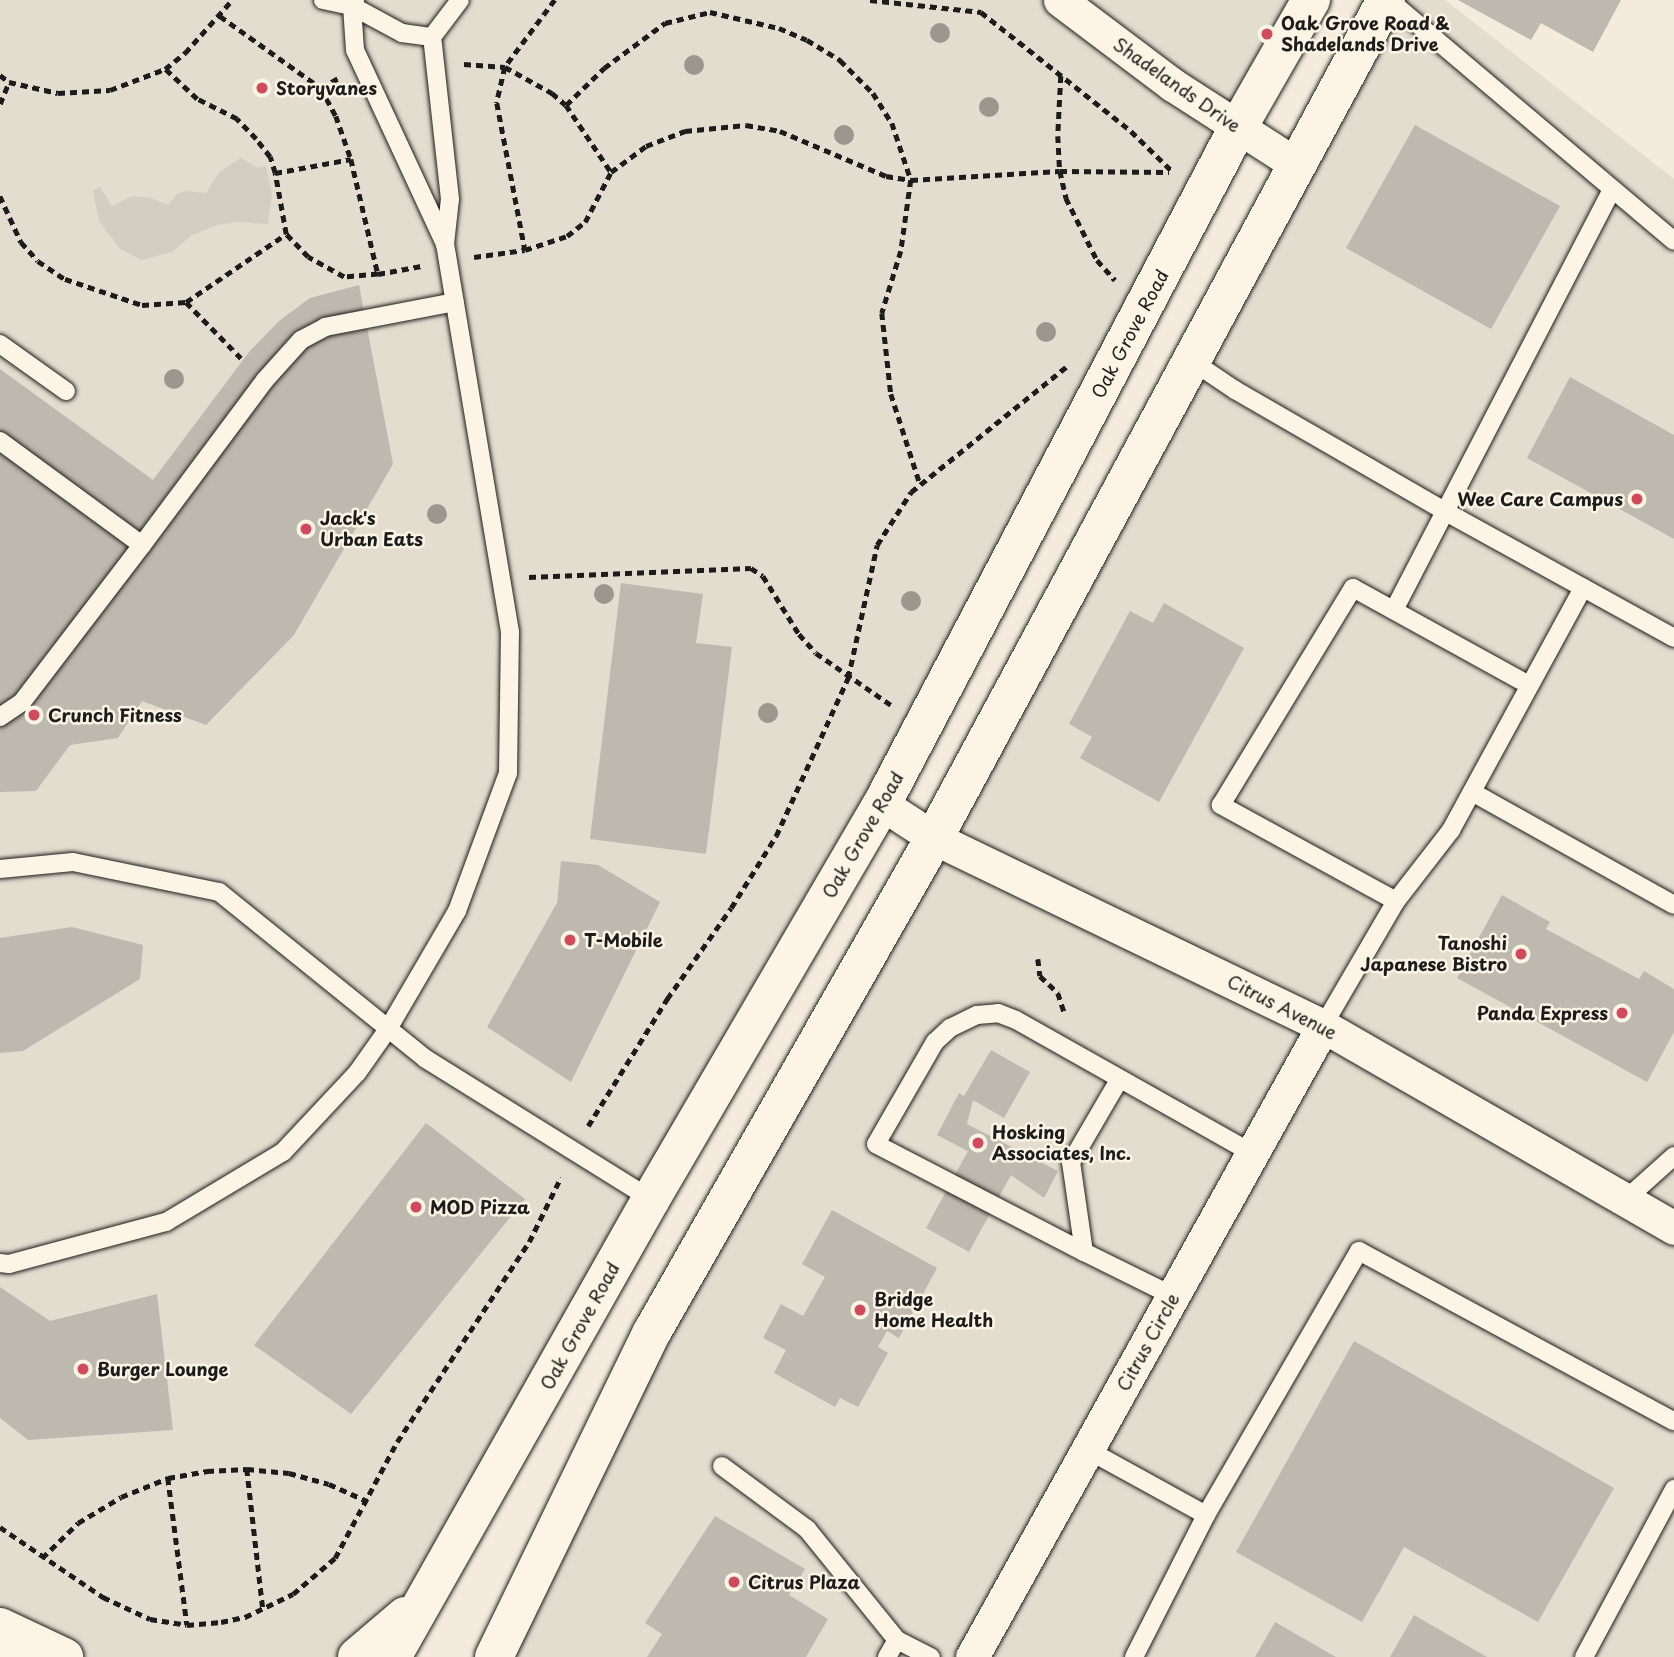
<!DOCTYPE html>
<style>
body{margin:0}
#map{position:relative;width:1674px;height:1657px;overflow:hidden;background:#f3ecdd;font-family:"Playpen Sans",sans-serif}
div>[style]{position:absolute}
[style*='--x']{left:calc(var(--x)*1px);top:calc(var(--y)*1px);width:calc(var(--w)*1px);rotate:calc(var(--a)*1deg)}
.built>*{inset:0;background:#e3ddcf}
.green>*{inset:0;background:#d3cec1}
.building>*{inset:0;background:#beb9ae}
.path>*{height:4.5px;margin-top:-2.25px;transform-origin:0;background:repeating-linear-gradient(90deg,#1c1c1c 0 7px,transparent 0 12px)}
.roads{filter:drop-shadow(0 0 2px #1c1c1c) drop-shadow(0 0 2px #1c1c1c)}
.service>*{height:18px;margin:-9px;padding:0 9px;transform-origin:9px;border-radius:9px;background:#fcf5e5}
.minor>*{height:33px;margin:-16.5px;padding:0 16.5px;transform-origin:16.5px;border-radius:16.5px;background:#fcf5e5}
.secondary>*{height:38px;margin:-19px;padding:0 19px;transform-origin:19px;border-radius:19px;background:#fcf5e5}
.trunk>*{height:38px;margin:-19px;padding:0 19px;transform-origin:19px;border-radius:19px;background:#fcf5e5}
.trees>*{width:20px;height:20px;margin:-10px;border-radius:50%;background:#9b978e}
.dots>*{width:19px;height:19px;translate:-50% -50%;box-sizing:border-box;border:4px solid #fcf5e5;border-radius:50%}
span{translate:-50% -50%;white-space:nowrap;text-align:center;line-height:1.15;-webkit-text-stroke:5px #fcf5e5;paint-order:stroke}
.poi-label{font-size:18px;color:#1c1c1c;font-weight:700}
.left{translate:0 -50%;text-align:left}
.right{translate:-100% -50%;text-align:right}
.street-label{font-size:18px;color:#1c1c1c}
</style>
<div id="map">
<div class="built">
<div style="clip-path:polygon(0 0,1312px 0,426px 1598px,357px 1657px,64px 1657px,0 1627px)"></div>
<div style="clip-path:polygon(1386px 0,1445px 0,1674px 179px,1674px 1657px,494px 1657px)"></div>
</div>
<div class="green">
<div style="clip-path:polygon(241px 158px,258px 168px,266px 166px,272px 194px,268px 224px,235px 222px,217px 225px,192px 235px,172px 252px,142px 260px,120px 249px,99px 221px,93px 191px,100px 187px,112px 206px,132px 196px,151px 198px,168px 205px,177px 194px,185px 191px,206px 193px,219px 172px)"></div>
</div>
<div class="building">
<div style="clip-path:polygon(1458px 0,1621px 0,1593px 52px,1541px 23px,1531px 40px)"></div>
<div style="clip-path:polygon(1415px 125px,1560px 206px,1491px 329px,1346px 248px)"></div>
<div style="clip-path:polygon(359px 285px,393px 464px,294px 635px,206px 725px,142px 701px,118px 738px,70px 745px,36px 791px,0 792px,0 369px,153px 480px,249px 352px,279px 321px,310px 298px)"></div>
<div style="clip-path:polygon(1570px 377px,1674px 435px,1674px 539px,1527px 458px)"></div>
<div style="clip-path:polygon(621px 583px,703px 594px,696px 643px,732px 647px,706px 854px,590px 839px)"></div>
<div style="clip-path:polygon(1164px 603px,1244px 648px,1159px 802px,1080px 758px,1092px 737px,1069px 724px,1130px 611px,1153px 623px)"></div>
<div style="clip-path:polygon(561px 861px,598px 865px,660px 902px,571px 1082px,487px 1027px,557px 903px)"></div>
<div style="clip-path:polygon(1502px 895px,1550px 922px,1546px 929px,1639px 979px,1644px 971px,1674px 989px,1674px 1032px,1647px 1082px,1457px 978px)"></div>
<div style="clip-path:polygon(72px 927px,143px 945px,140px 979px,23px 1051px,0 1053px,0 938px)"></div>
<div style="clip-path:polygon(991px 1050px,1030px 1072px,1004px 1118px,973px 1100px,967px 1124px,1058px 1171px,1044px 1198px,1011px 1175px,969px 1252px,926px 1228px,968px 1151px,937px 1135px,959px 1093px,964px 1096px)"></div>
<div style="clip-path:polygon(426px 1123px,525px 1199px,351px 1414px,254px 1345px)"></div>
<div style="clip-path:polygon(832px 1210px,937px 1268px,899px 1338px,887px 1331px,878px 1347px,888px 1353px,858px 1407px,840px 1398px,835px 1407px,774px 1373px,786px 1350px,763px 1338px,781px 1304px,803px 1316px,825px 1277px,802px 1264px)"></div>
<div style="clip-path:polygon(0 1287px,50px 1321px,157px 1294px,173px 1430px,28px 1440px,0 1418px)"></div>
<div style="clip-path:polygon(1354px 1341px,1614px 1488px,1538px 1622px,1404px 1547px,1362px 1622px,1236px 1552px)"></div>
<div style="clip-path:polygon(715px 1516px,805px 1569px,789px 1595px,828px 1619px,806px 1657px,647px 1657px,662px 1634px,645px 1623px)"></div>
<div style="clip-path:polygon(1414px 1615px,1487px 1657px,1390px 1657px)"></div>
<div style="clip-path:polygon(1275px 1622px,1336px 1657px,1255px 1657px)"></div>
</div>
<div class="path">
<div style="--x:555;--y:0;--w:84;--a:126.7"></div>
<div style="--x:505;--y:67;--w:37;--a:103"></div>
<div style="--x:497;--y:103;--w:150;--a:79.2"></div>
<div style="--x:525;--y:250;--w:44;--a:-18.4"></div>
<div style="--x:567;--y:236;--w:23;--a:-38"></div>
<div style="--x:585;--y:222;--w:56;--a:-62.5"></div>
<div style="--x:870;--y:0;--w:112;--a:6.2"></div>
<div style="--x:981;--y:12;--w:191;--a:38.4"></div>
<div style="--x:1131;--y:131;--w:56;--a:44.3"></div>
<div style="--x:220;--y:16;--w:124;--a:35.5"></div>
<div style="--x:321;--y:88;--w:32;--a:62"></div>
<div style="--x:336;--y:116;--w:46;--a:70.8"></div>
<div style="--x:351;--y:159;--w:118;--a:76.8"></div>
<div style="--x:378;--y:274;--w:34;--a:175"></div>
<div style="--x:344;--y:277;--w:41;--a:-150.9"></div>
<div style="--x:308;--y:257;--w:32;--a:-134"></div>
<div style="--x:286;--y:234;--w:62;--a:-100.2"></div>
<div style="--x:275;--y:173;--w:17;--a:-107"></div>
<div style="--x:270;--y:157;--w:23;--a:-128"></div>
<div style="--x:256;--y:139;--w:28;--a:-134"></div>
<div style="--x:237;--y:119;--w:45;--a:-153.4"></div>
<div style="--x:197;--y:99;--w:44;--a:-136.8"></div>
<div style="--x:165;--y:69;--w:26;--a:-39"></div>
<div style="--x:185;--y:53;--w:71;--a:-48.4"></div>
<div style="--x:464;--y:64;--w:41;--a:4.2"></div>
<div style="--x:505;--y:67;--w:54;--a:29"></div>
<div style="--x:552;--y:93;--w:18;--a:41"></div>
<div style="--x:566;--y:105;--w:81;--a:56.1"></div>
<div style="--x:611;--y:172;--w:44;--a:-36.6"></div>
<div style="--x:646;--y:146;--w:42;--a:-21"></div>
<div style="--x:685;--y:131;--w:61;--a:-5.6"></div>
<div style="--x:746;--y:125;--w:35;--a:10"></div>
<div style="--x:780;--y:131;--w:115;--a:23"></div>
<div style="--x:886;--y:176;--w:25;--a:9"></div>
<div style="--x:911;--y:180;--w:149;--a:-3.5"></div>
<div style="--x:1060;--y:171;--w:109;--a:0.5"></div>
<div style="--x:0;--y:75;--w:11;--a:38"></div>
<div style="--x:1061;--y:76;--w:60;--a:92.9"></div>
<div style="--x:1058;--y:136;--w:35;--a:87"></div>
<div style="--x:1060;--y:171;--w:28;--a:77"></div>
<div style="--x:1066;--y:198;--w:69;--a:63.4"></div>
<div style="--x:1097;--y:260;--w:27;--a:48"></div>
<div style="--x:321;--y:88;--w:20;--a:-30"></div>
<div style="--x:0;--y:104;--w:24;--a:-68"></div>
<div style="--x:9;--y:82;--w:50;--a:12.7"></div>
<div style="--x:58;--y:93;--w:52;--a:-3.3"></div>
<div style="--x:110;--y:90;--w:59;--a:-20.9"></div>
<div style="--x:566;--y:105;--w:53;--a:-44.2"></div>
<div style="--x:604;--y:68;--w:76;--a:-36.4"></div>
<div style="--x:665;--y:23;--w:46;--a:-13.7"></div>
<div style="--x:710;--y:12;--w:71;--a:13.1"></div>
<div style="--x:779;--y:28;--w:30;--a:23"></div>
<div style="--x:807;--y:40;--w:39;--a:31"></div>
<div style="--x:840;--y:60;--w:47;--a:45"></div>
<div style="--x:873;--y:93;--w:36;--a:58"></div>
<div style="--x:892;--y:123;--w:60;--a:71.6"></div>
<div style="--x:911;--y:180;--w:72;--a:98"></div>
<div style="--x:901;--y:251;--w:65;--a:107"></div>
<div style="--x:882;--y:313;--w:81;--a:83.7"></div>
<div style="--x:891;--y:394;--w:95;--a:72.1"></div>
<div style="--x:275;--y:173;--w:77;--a:-10.4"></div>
<div style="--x:0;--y:196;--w:51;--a:65.5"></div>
<div style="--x:21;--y:242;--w:25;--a:48"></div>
<div style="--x:38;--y:261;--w:32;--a:34"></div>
<div style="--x:65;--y:279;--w:81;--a:18.7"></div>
<div style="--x:142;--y:305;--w:44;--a:-3.9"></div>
<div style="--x:186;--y:302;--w:121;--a:-34.2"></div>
<div style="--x:474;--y:257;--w:51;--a:-7.8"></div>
<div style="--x:378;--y:274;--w:44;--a:-10.5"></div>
<div style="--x:186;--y:302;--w:81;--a:45.5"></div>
<div style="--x:529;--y:577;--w:222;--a:-2.3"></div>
<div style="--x:751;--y:568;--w:14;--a:34"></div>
<div style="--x:763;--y:576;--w:68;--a:58.2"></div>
<div style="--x:799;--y:634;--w:25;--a:48"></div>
<div style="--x:816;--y:653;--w:91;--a:34.7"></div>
<div style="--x:1038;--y:959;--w:17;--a:83"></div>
<div style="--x:1040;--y:976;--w:25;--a:43"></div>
<div style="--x:1058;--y:993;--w:22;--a:72"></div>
<div style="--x:588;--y:1126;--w:150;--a:-58.1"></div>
<div style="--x:667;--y:999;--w:111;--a:-54.9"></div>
<div style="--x:731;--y:908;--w:85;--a:-58"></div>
<div style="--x:776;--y:836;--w:174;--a:-65.5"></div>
<div style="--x:848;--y:678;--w:136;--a:-77.7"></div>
<div style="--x:877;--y:545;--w:63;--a:-57.3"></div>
<div style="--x:911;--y:492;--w:201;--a:-38.9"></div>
<div style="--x:247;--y:1469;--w:141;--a:83.5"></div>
<div style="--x:168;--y:1478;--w:148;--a:82.6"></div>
<div style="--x:0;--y:1527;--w:125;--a:34.2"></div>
<div style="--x:103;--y:1597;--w:52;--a:25.1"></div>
<div style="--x:150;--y:1619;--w:37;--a:9"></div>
<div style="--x:187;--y:1625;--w:34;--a:-5"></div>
<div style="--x:221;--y:1622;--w:25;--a:-12"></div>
<div style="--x:245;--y:1617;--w:53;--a:-25.6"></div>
<div style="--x:293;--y:1594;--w:55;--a:-40.6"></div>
<div style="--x:335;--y:1558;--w:132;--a:-61.9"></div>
<div style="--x:397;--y:1442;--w:240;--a:-56.6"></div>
<div style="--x:529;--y:1242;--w:72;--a:-63.8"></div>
<div style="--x:42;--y:1558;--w:50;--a:-44.2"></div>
<div style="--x:78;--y:1523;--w:50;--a:-31.2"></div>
<div style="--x:121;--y:1497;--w:51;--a:-22"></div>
<div style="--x:168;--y:1478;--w:40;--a:-10"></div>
<div style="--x:207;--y:1471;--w:40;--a:-2.9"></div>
<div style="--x:247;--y:1469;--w:42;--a:5.4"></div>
<div style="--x:289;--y:1473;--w:41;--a:15.4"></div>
<div style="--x:329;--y:1484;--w:42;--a:24.1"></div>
</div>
<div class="roads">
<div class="service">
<div style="--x:323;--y:0;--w:30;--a:12"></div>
<div style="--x:352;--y:6;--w:57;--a:28.4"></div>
<div style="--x:402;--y:33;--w:30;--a:8"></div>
<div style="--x:355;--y:0;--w:7;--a:117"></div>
<div style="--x:352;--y:6;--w:44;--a:86.1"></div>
<div style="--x:355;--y:50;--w:214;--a:65.1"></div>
<div style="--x:445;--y:244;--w:45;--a:-83.7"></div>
<div style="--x:450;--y:199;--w:163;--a:-96.3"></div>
<div style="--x:432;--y:37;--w:46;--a:-52.9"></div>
<div style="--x:1389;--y:0;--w:373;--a:40.2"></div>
<div style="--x:0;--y:344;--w:81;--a:35.5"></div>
<div style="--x:1192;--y:361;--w:52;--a:34"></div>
<div style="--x:1235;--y:390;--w:244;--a:30"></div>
<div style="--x:1446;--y:512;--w:260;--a:28.9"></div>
<div style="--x:0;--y:441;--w:176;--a:36.2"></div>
<div style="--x:142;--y:545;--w:206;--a:-53.3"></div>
<div style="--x:265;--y:380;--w:54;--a:-48"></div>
<div style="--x:301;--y:340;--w:27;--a:-28"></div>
<div style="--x:325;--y:327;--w:132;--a:-10.9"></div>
<div style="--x:1394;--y:610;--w:473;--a:-62.6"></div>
<div style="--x:0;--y:717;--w:27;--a:-34"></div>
<div style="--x:22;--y:702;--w:198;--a:-52.6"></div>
<div style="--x:1472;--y:792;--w:231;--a:29.2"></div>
<div style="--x:0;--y:869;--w:73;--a:-5.5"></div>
<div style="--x:73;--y:862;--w:149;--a:11.6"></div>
<div style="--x:219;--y:892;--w:266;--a:38.9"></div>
<div style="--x:426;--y:1059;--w:265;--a:31.9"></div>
<div style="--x:1396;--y:901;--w:200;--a:-151.3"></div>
<div style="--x:1221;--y:805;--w:254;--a:-58.7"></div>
<div style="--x:1353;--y:588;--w:201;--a:28.9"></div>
<div style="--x:1323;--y:1026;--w:145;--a:-59.7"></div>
<div style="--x:1396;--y:901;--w:90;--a:-52.2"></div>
<div style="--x:1451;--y:830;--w:276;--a:-61.4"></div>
<div style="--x:1119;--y:1080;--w:95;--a:120.3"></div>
<div style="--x:1071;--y:1162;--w:91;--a:81.8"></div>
<div style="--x:1084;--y:1252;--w:99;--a:26.3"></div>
<div style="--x:1625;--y:1200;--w:66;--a:-41.9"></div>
<div style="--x:1084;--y:1252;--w:234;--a:-152.6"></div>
<div style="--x:876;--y:1144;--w:118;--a:-60"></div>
<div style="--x:935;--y:1042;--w:21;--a:-43"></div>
<div style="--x:950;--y:1028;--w:30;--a:-26"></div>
<div style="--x:977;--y:1015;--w:21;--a:-5"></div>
<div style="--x:998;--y:1013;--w:19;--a:21"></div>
<div style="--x:1016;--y:1020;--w:271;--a:29.4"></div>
<div style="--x:0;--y:1263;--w:9;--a:6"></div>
<div style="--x:9;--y:1264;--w:163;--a:-15"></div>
<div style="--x:166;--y:1222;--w:136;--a:-30.9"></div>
<div style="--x:283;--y:1152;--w:108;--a:-46.9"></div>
<div style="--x:357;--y:1073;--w:54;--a:-54.8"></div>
<div style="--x:388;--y:1029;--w:137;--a:-59.7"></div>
<div style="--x:457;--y:911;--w:147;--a:-69.7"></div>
<div style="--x:508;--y:773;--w:141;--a:-89.2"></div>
<div style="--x:510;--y:632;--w:393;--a:-99.5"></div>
<div style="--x:1088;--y:1450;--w:135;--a:28.8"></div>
<div style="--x:722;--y:1466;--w:106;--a:36.5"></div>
<div style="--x:807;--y:1529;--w:143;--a:51"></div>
<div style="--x:897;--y:1640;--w:38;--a:27"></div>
<div style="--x:887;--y:1657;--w:20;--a:-60"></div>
<div style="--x:1134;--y:1657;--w:159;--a:-63.1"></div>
<div style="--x:1206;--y:1515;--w:305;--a:-59.9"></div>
<div style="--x:1359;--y:1251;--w:358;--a:28.4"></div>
<div style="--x:1584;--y:1657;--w:191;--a:-61.8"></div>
</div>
<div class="minor">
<div style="--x:1060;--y:0;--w:141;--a:37"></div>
<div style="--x:1173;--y:85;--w:148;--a:32.8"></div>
<div style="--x:882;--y:804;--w:62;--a:33.2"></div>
<div style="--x:934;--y:838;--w:432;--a:25.8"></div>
<div style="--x:1323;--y:1026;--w:405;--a:29.9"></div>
<div style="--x:972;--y:1657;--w:722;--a:-60.91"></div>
</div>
<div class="secondary">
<div style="--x:0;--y:1627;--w:71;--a:25.1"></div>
<div style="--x:357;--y:1657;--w:63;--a:-40.5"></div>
<div style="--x:392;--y:1657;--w:526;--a:-60.51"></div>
<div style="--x:651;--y:1199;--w:458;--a:-59.7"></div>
<div style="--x:882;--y:804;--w:763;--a:-62.26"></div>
<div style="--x:1237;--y:129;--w:149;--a:-60.2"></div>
<div style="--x:494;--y:1657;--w:361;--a:-64.1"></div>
<div style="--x:652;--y:1332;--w:569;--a:-60.28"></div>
<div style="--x:934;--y:838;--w:952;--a:-61.66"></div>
</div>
<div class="trunk">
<div style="--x:0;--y:1649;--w:14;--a:36"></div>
</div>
</div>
<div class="trees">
<div style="left:940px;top:33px"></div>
<div style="left:694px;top:65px"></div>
<div style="left:989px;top:107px"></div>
<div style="left:844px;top:135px"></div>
<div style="left:1046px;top:332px"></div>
<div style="left:174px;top:379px"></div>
<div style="left:437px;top:514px"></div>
<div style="left:604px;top:594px"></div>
<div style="left:911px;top:601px"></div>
<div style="left:768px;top:713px"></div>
</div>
<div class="dots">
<div style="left:1267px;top:34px;background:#d1495b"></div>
<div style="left:262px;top:88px;background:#d1495b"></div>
<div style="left:1637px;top:499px;background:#d1495b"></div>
<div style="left:306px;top:529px;background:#d1495b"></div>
<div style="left:34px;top:715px;background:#d1495b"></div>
<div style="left:570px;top:940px;background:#d1495b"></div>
<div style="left:1521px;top:954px;background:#d1495b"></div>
<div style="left:1622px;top:1013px;background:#d1495b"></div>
<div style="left:978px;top:1143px;background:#d1495b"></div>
<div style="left:416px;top:1207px;background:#d1495b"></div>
<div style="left:860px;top:1310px;background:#d1495b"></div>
<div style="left:83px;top:1369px;background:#d1495b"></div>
<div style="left:734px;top:1582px;background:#d1495b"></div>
</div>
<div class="poi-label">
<span class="left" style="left:1281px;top:34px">Oak Grove Road &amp;<br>Shadelands Drive</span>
<span class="left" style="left:276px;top:88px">Storyvanes</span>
<span class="right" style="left:1623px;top:499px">Wee Care Campus</span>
<span class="left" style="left:320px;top:529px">Jack's<br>Urban Eats</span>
<span class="left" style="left:48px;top:715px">Crunch Fitness</span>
<span class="left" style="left:584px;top:940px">T-Mobile</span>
<span class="right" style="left:1507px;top:954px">Tanoshi<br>Japanese Bistro</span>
<span class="right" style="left:1608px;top:1013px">Panda Express</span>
<span class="left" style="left:992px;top:1143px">Hosking<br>Associates, Inc.</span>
<span class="left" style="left:430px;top:1207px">MOD Pizza</span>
<span class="left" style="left:874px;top:1310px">Bridge<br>Home Health</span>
<span class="left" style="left:97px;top:1369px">Burger Lounge</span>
<span class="left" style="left:748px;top:1582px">Citrus Plaza</span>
</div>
<div class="street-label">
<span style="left:1177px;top:85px;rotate:35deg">Shadelands Drive</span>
<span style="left:1130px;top:334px;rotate:-62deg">Oak Grove Road</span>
<span style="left:863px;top:835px;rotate:-60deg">Oak Grove Road</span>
<span style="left:1282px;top:1007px;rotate:27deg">Citrus Avenue</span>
<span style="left:580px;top:1326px;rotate:-61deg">Oak Grove Road</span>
<span style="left:1148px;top:1342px;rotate:-61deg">Citrus Circle</span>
</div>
</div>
